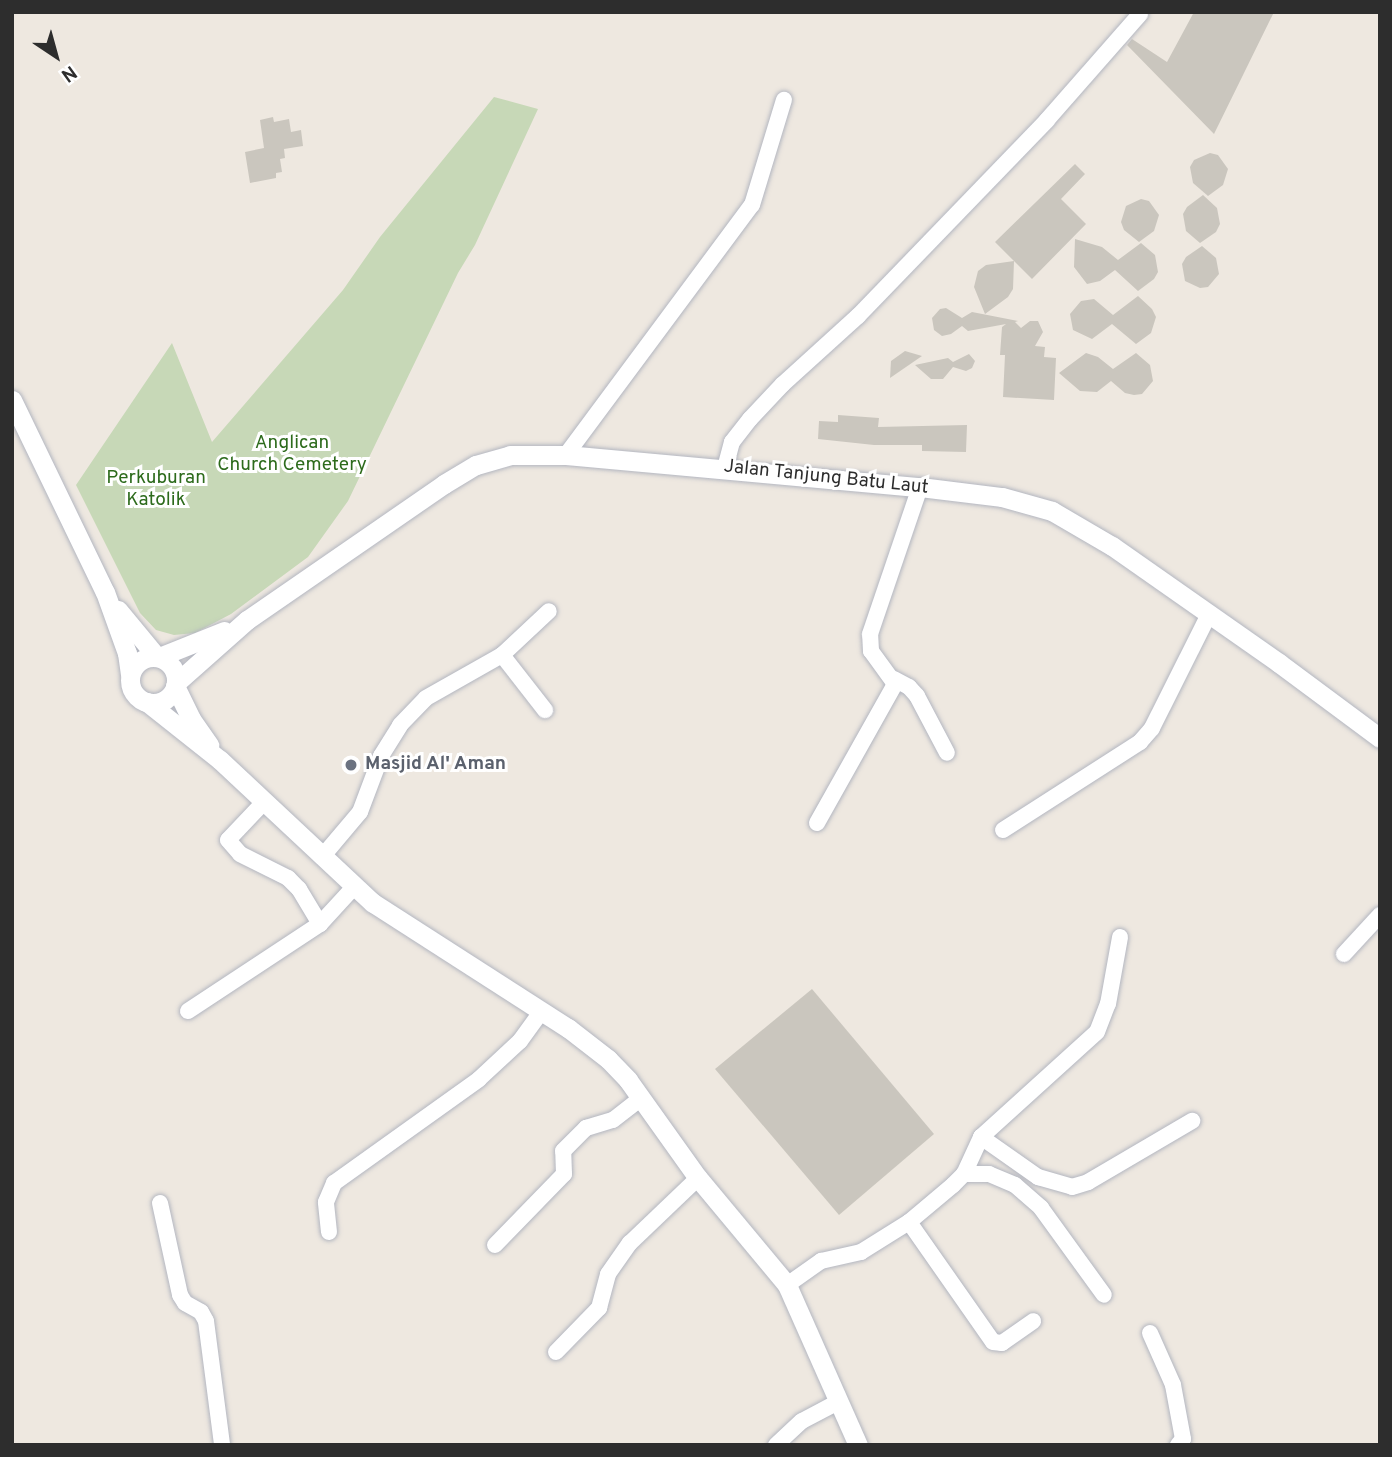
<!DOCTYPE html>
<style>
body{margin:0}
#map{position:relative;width:1392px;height:1457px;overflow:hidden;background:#eee8e0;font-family:Overpass,sans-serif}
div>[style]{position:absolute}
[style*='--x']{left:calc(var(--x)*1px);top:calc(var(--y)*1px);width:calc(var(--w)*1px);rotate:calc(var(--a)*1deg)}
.cemetery>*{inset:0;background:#c7d8b7}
.building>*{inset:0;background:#cac6be}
.roads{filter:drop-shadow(0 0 2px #b3b6c0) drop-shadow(0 0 2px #b3b6c0)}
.minor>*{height:16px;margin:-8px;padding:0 8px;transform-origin:8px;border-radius:8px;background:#fff}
.tertiary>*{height:19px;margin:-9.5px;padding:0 9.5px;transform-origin:9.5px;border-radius:9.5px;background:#fff}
.tertiary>.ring{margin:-9.5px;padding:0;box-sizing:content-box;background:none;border:19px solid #fff;border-radius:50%}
.dots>*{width:19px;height:19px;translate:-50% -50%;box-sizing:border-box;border:4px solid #fff;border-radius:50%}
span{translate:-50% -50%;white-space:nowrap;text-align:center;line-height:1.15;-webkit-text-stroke:6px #fff;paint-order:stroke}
.park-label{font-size:19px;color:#2d6b1c}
.street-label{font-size:19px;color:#2d2d2d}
.worship-label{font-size:19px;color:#5b616d;font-weight:700}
.left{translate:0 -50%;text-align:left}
.frame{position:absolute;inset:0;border:14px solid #2d2d2d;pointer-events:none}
.north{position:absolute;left:21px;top:21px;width:70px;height:70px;-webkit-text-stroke:5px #fff;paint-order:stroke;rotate:144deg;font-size:19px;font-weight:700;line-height:28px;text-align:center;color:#2d2d2d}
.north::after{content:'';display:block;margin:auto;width:24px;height:32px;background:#2d2d2d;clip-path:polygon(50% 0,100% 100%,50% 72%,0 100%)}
</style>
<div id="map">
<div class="cemetery">
<div style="clip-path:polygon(494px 97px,538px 109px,475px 245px,458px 273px,348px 501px,308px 557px,231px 614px,195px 633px,174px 635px,156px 630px,140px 613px,76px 485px,172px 343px,212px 442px,343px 290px,380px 237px)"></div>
</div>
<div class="building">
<div style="clip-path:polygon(1194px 12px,1274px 12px,1214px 134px,1127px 45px,1132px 39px,1167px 62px)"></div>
<div style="clip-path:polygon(273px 117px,274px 122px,289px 119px,291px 132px,301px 130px,303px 146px,284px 149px,285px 158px,280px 159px,282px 172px,276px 173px,276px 178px,250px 183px,245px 152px,264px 148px,260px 120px)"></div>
<div style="clip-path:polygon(1210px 153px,1218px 155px,1228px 169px,1223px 185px,1208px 196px,1193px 183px,1190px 167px,1194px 160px)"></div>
<div style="clip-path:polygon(1075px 164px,1085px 174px,1061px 199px,1086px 224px,1032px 279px,1014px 261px,1013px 289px,1008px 297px,985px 314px,974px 287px,978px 271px,986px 265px,1014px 261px,995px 242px)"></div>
<div style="clip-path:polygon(1203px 195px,1217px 208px,1220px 224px,1216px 232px,1200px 243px,1186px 231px,1183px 214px,1187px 207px)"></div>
<div style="clip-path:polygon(1141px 199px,1149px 201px,1159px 215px,1154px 231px,1139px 242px,1124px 230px,1121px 222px,1126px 206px)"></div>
<div style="clip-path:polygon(1075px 239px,1102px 247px,1118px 260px,1141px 243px,1155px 255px,1158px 272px,1154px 279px,1138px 291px,1115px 270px,1100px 281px,1087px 284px,1074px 267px)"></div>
<div style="clip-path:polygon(1202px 246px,1216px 258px,1219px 274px,1208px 287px,1200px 288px,1185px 281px,1182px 264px,1186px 257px)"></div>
<div style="clip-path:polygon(1138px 296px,1152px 309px,1156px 317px,1151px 333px,1136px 344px,1112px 324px,1092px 339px,1073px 330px,1070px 314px,1081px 301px,1094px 299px,1113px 315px)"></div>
<div style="clip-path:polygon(946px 308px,962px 318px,972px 312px,1018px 321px,1015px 322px,1021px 328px,1030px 321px,1038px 321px,1043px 332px,1035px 346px,1045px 347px,1044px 357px,1056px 358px,1054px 400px,1003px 397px,1005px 355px,1000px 355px,1002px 327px,1006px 324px,968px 331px,962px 326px,951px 334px,942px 336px,934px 330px,932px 318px,940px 309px)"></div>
<div style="clip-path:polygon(905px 351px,922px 356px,890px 378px,891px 361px)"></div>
<div style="clip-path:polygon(1086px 353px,1098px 357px,1113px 369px,1136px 353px,1150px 365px,1153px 381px,1142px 394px,1134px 395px,1125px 393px,1111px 381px,1097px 392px,1080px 391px,1059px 373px)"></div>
<div style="clip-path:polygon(969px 354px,975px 361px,972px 368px,966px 371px,953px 367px,943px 379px,931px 379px,915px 365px,948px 358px,953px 362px)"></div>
<div style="clip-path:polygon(838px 415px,879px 418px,878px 427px,967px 425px,966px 452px,922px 451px,922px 445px,874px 445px,818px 439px,819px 421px,838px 422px)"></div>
<div style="clip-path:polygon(812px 989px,934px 1134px,839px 1215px,715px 1069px)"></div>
</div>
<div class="roads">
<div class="minor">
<div style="--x:566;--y:455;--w:312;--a:-53.4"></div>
<div style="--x:752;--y:205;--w:110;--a:-73.1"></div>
<div style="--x:725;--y:468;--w:27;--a:-75"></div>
<div style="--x:732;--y:442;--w:29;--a:-52"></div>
<div style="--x:750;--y:419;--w:48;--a:-46.7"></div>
<div style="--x:783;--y:384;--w:101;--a:-42.2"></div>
<div style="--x:858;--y:316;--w:272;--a:-46"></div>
<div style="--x:1047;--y:120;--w:141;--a:-48.7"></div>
<div style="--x:502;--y:655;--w:70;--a:52"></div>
<div style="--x:894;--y:679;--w:17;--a:28"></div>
<div style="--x:909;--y:687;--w:12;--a:48"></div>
<div style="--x:917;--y:696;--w:64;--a:62.2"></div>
<div style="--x:264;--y:802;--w:52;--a:133.5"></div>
<div style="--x:228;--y:840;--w:18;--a:49"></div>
<div style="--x:240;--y:854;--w:54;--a:26.6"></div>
<div style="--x:288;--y:878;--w:16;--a:45"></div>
<div style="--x:299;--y:889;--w:41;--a:59"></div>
<div style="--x:817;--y:823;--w:159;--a:-60.7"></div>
<div style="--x:895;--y:684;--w:41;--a:-126"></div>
<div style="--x:871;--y:651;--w:17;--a:-93"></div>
<div style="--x:870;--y:634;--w:155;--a:-71.2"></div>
<div style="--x:1003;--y:830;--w:163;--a:-32.7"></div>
<div style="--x:1140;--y:742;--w:18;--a:-49"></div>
<div style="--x:1152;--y:728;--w:125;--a:-63.4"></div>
<div style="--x:322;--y:857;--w:59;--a:-49.8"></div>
<div style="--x:360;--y:812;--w:60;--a:-69.4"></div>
<div style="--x:381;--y:756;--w:36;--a:-58"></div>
<div style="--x:400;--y:725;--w:37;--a:-46"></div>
<div style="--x:426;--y:698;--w:87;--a:-29.5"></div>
<div style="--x:502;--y:655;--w:64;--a:-43.1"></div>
<div style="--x:1344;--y:954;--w:53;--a:-47.3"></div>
<div style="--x:188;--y:1011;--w:158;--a:-33.4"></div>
<div style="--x:320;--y:924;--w:50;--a:-47.4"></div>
<div style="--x:981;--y:1137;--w:70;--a:35.1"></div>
<div style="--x:1038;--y:1177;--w:35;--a:16"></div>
<div style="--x:1072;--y:1187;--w:17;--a:-17"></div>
<div style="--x:1088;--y:1182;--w:121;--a:-30.4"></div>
<div style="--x:964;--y:1174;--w:25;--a:0"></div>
<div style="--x:989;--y:1174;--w:28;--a:23"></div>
<div style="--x:1015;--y:1185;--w:35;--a:41"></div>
<div style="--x:1041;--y:1208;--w:107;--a:54.1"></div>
<div style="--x:160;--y:1203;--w:94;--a:77.7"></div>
<div style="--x:180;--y:1295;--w:9;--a:58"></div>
<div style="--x:185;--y:1303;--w:18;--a:29"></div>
<div style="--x:201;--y:1312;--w:10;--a:61"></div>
<div style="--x:206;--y:1321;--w:125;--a:82.6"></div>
<div style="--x:909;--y:1222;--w:146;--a:55"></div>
<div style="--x:993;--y:1342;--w:9;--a:6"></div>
<div style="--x:1002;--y:1343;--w:38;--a:-35"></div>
<div style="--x:329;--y:1232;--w:30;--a:-96"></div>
<div style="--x:326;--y:1202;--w:21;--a:-67"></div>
<div style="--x:334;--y:1183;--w:178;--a:-35.6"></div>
<div style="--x:479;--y:1079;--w:56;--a:-42.8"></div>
<div style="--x:520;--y:1041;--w:37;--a:-54"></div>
<div style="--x:495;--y:1245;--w:99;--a:-45.8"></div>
<div style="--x:564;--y:1174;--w:23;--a:-92"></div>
<div style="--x:563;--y:1151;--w:33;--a:-45"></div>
<div style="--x:586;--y:1128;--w:28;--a:-17"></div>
<div style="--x:613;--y:1120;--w:36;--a:-38"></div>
<div style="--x:787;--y:1285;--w:42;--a:-35.2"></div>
<div style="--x:821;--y:1261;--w:41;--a:-12.7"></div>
<div style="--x:861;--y:1252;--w:57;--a:-32"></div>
<div style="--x:909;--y:1222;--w:57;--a:-40.1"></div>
<div style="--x:953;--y:1185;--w:16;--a:-45"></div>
<div style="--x:964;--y:1174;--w:41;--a:-65.3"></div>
<div style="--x:981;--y:1137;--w:156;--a:-42.2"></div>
<div style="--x:1097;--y:1032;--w:30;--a:-69"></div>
<div style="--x:1108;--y:1004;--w:68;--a:-79.8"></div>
<div style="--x:1150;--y:1333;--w:57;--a:66.1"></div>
<div style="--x:1173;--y:1385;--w:55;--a:79.5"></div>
<div style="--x:1183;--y:1439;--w:8;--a:130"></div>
<div style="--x:556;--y:1352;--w:62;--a:-45.7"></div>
<div style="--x:599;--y:1308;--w:35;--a:-75"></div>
<div style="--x:608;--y:1274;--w:38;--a:-55"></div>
<div style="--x:630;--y:1243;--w:94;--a:-43.7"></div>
<div style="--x:776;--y:1445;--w:35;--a:-43"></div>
<div style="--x:802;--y:1421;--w:41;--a:-27.8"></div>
</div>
<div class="tertiary">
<div style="--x:12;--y:400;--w:213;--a:64.2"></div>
<div style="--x:105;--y:592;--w:65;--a:70.2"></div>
<div style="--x:127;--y:653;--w:21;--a:82"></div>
<div style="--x:118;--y:610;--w:60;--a:50.4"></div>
<div class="ring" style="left:130px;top:657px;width:27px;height:27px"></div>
<div style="--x:159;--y:657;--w:70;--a:-21.8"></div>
<div style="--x:176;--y:683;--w:95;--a:-41.6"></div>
<div style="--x:247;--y:620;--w:239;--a:-34.6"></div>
<div style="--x:444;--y:484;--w:37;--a:-31"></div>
<div style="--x:476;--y:465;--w:35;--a:-16"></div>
<div style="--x:510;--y:455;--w:56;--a:0"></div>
<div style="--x:566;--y:455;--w:355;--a:5.2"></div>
<div style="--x:920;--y:487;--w:83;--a:7"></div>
<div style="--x:1002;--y:497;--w:52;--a:15.6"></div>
<div style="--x:1052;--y:511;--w:69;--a:30.3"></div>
<div style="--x:1112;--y:546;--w:204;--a:35"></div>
<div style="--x:1279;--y:663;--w:126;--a:36.6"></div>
<div style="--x:175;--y:686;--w:37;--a:64"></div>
<div style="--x:191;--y:719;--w:32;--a:55"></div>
<div style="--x:147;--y:702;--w:93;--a:38.5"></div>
<div style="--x:220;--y:760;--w:209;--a:43.1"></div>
<div style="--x:373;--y:903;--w:232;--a:32.7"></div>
<div style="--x:568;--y:1028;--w:51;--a:37.8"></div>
<div style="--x:608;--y:1059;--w:29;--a:46"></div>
<div style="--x:628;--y:1080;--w:120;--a:54.5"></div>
<div style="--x:698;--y:1178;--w:139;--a:50.2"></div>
<div style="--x:787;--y:1285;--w:175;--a:66.1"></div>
</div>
</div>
<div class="dots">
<div style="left:351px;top:765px;background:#6b7280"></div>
</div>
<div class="park-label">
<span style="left:292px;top:455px">Anglican<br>Church Cemetery</span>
<span style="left:156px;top:490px">Perkuburan<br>Katolik</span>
</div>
<div class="street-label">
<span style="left:826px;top:478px;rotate:6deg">Jalan Tanjung Batu Laut</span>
</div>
<div class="worship-label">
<span class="left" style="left:365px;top:765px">Masjid Al' Aman</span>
</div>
<div class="frame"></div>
<div class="north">N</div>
</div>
